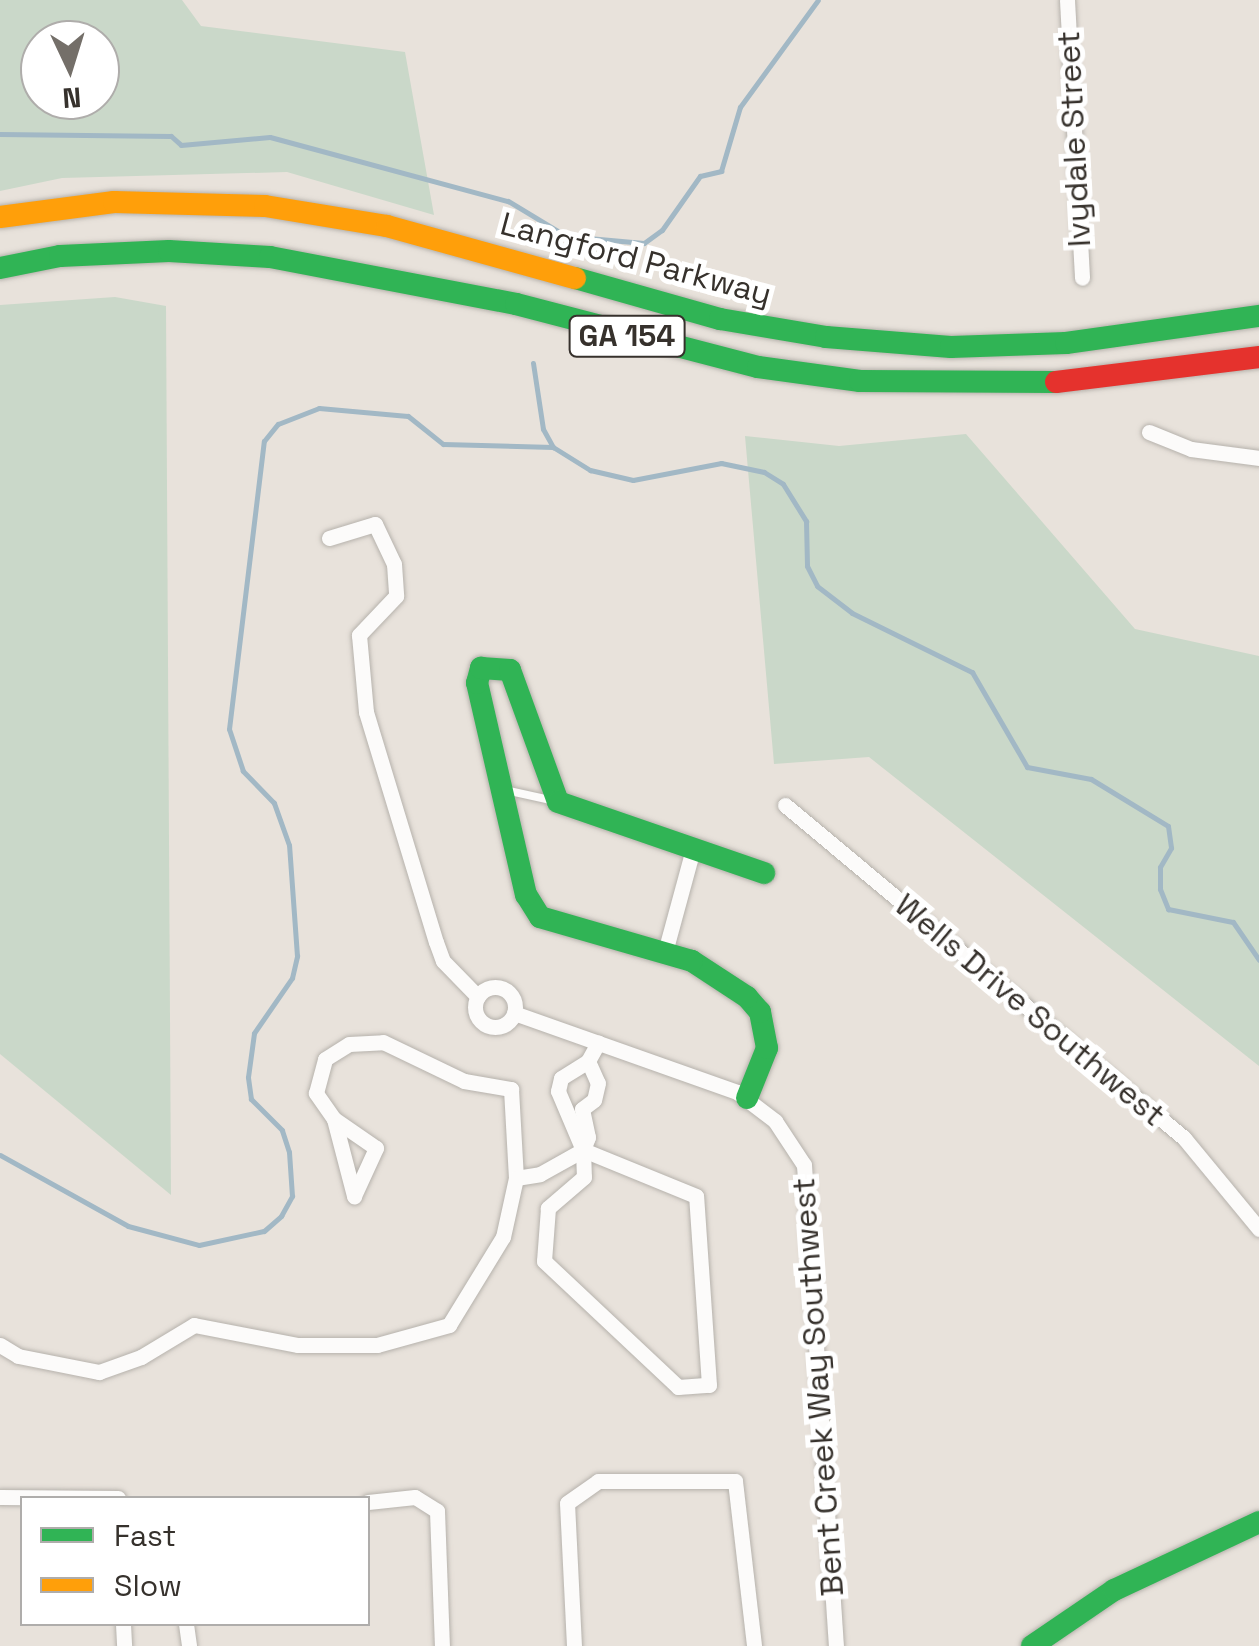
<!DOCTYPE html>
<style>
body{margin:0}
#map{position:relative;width:1259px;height:1646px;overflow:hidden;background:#e8e2db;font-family:"Space Grotesk",sans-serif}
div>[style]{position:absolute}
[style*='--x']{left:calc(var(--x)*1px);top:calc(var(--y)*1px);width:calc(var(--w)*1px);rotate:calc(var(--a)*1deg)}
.green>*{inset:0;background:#cad8c9}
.stream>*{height:5px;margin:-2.5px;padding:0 2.5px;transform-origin:2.5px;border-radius:2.5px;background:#a2b8c5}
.roads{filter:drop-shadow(0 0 2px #b6b2ac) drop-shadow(0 0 2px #b6b2ac)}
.lane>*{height:8px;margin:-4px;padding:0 4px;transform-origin:4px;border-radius:4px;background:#fcfbfa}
.street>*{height:15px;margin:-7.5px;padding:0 7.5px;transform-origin:7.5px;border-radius:7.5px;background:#fcfbfa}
.street>.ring{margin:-7.5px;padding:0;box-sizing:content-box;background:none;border:15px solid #fcfbfa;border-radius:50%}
.fast>*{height:22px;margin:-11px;padding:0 11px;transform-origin:11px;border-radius:11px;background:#30b455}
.slow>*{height:22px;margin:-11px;padding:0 11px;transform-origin:11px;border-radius:11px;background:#ff9f0a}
.jam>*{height:22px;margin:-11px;padding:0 11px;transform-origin:11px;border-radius:11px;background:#e5322d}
span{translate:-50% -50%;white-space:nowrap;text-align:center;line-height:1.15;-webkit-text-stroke:10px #fff;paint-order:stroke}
.shield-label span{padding:2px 8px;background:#fff;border:2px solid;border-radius:8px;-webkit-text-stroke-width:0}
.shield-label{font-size:30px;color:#36312c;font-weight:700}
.street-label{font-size:32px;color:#36312c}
.legend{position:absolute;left:20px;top:1496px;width:350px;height:130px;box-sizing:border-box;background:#fff;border:2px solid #afadab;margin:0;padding:12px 18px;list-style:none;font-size:30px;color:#36312c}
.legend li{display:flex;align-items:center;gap:20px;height:50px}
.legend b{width:50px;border:2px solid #afadab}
.north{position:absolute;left:20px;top:20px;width:100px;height:100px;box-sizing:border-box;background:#fff;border:2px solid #afadab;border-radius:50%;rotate:176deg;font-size:28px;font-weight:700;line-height:40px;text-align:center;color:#36312c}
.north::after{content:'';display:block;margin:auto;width:35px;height:45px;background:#746f69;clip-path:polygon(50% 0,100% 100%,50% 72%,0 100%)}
</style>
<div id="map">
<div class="green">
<div style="clip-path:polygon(evenodd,0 0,182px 0,201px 26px,405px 52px,434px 215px,287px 172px,62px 178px,0 191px,0 0,40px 40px,100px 40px,100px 100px,40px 100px,40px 40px)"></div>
<div style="clip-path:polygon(115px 297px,166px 306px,171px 1195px,0 1054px,0 305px)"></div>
<div style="clip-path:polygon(966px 434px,1135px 629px,1259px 656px,1259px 1066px,869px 757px,774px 764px,745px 436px,839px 446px)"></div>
</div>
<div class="stream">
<div style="--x:0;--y:134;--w:171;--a:0.7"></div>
<div style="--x:171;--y:136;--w:13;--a:42"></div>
<div style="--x:181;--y:145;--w:89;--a:-5.1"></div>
<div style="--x:270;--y:137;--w:246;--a:15.1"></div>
<div style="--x:508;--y:201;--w:68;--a:31.1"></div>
<div style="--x:566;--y:236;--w:78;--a:5.1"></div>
<div style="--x:644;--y:243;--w:22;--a:-36"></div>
<div style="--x:662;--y:230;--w:66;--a:-54.9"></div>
<div style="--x:700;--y:176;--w:22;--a:-13"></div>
<div style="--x:721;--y:171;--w:67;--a:-73.5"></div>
<div style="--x:740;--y:107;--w:132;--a:-53.9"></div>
<div style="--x:533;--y:363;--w:67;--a:81.4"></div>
<div style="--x:543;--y:429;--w:21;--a:61"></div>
<div style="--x:553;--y:447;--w:44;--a:31.9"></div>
<div style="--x:590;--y:470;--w:44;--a:13.1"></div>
<div style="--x:633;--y:480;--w:90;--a:-10.9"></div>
<div style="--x:721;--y:463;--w:44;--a:11.8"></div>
<div style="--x:764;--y:472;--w:22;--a:32"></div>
<div style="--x:783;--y:484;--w:44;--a:58.1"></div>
<div style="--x:806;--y:521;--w:45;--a:88.7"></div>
<div style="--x:807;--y:566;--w:22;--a:63"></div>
<div style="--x:817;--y:586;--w:44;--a:37.6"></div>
<div style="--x:852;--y:613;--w:134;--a:26.2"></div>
<div style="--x:972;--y:672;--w:110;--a:59.9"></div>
<div style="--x:1027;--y:767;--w:65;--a:10.6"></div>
<div style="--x:1091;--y:779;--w:90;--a:31.4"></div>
<div style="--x:1168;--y:826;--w:22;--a:82"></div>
<div style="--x:1171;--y:848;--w:22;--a:120"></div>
<div style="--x:1160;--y:867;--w:22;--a:90"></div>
<div style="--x:1160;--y:889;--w:22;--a:68"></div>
<div style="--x:1168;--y:909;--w:66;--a:11.3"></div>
<div style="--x:1233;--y:922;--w:46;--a:55.6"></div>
<div style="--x:0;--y:1155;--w:146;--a:29"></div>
<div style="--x:128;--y:1226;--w:73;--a:15"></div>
<div style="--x:199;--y:1245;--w:66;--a:-12.2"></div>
<div style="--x:264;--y:1231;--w:23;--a:-41"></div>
<div style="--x:281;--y:1216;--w:23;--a:-61"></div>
<div style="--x:292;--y:1196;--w:44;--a:-93.9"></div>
<div style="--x:289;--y:1152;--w:23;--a:-108"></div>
<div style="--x:282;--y:1130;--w:44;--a:-135"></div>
<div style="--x:251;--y:1099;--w:22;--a:-98"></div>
<div style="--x:248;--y:1077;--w:44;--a:-82.2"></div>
<div style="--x:254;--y:1033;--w:67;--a:-55.4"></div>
<div style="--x:292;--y:978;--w:23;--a:-77"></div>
<div style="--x:297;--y:956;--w:111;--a:-94.1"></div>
<div style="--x:289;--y:845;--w:45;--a:-109.7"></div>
<div style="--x:274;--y:803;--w:45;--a:-134.1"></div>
<div style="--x:243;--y:771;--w:44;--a:-108.4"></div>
<div style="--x:229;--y:729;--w:290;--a:-83.1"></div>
<div style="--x:264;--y:441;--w:22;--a:-51"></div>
<div style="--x:278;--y:424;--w:44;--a:-21.3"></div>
<div style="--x:319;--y:408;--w:89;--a:5.1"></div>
<div style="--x:408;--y:416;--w:45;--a:38.7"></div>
<div style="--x:443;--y:444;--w:110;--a:1.6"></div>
</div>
<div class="roads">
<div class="lane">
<div style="--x:505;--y:790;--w:51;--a:12.4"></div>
</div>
<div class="street">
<div style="--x:1067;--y:0;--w:278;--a:86.9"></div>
<div style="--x:1149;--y:432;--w:45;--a:22"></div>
<div style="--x:1191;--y:449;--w:69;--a:7.5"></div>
<div style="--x:329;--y:538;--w:48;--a:-16.9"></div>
<div style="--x:375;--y:524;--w:44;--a:64.6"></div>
<div style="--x:394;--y:564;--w:32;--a:86"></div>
<div style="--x:396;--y:596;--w:54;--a:133.5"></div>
<div style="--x:359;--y:635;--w:77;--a:84.8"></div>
<div style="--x:366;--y:712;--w:240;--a:73.1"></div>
<div style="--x:436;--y:942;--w:20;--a:70"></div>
<div style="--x:443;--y:961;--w:50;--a:45.8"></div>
<div style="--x:785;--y:805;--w:520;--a:39.85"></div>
<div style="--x:1184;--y:1138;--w:118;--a:50.5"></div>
<div style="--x:665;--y:952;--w:107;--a:-74.8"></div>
<div class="ring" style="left:475px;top:987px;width:25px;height:25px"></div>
<div style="--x:514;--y:1013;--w:237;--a:19.5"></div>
<div style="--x:737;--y:1092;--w:48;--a:37.3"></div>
<div style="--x:775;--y:1121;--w:53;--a:56.6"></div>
<div style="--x:804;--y:1165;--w:482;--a:86.2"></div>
<div style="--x:588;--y:1061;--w:24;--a:66"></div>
<div style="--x:598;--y:1083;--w:17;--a:103"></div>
<div style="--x:594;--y:1100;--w:15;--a:143"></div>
<div style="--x:582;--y:1109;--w:29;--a:78"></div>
<div style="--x:588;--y:1137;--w:14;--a:111"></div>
<div style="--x:583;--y:1150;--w:27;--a:88"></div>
<div style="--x:584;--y:1177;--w:48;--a:139.3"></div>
<div style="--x:548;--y:1208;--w:53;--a:94.3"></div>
<div style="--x:544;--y:1261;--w:184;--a:43.2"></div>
<div style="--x:678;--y:1387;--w:31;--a:-4"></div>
<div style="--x:709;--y:1385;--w:189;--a:-93.9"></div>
<div style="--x:696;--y:1196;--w:122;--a:-157.8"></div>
<div style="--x:583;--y:1150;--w:64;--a:-113"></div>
<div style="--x:558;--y:1091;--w:13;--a:-77"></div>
<div style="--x:561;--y:1078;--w:32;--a:-32"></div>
<div style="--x:588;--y:1061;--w:21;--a:-61"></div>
<div style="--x:334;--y:1119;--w:80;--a:75.4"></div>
<div style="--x:354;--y:1196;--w:53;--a:-65.4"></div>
<div style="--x:376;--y:1148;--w:51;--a:-145.4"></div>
<div style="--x:334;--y:1119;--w:32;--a:-125"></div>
<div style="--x:316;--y:1093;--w:35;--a:-75"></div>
<div style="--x:325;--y:1059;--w:28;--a:-32"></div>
<div style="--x:349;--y:1044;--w:34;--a:-3"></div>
<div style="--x:383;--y:1042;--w:90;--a:25.7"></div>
<div style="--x:464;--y:1081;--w:48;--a:9.7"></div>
<div style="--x:511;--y:1089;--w:89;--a:86.8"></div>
<div style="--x:0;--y:1345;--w:21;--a:31"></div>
<div style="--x:18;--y:1356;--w:83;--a:11.2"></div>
<div style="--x:99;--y:1372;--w:45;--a:-19.7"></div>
<div style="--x:141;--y:1357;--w:62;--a:-31.1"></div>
<div style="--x:194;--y:1325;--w:106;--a:10.9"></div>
<div style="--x:298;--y:1345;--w:79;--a:0"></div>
<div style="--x:377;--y:1345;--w:75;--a:-15.5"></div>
<div style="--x:449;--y:1325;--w:103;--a:-58.5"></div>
<div style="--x:503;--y:1237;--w:60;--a:-77.6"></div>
<div style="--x:516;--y:1178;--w:24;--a:-9"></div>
<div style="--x:540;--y:1174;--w:49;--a:-29.2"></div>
<div style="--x:0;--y:1497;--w:118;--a:0.5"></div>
<div style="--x:368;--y:1502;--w:47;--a:-6.1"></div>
<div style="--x:415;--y:1497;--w:26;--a:32"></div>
<div style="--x:437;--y:1511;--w:135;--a:87.9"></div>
<div style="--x:123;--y:1624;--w:22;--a:87"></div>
<div style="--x:186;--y:1624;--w:22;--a:82"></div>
<div style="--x:574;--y:1646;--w:143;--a:-92.8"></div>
<div style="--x:567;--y:1503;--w:38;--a:-35"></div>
<div style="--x:598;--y:1481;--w:137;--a:0"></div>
<div style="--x:735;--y:1481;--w:166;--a:83.4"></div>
</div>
<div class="fast">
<div style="--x:0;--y:268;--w:61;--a:-11.3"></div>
<div style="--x:60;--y:256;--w:109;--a:-2.6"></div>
<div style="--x:169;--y:251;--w:101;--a:3.4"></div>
<div style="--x:270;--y:257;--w:250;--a:10.8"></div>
<div style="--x:516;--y:304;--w:250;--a:14.6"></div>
<div style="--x:758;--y:367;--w:103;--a:7.8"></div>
<div style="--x:860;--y:381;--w:196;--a:0.3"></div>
<div style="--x:575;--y:278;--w:151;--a:15.8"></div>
<div style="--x:720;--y:319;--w:108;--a:9.6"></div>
<div style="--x:826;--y:337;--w:125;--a:4.6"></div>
<div style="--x:951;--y:347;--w:115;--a:-2"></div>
<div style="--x:1066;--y:343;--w:195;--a:-8"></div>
<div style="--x:747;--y:1098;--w:54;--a:-68.2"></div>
<div style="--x:767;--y:1048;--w:37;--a:-101"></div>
<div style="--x:760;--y:1012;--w:20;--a:-131"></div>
<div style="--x:747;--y:997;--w:66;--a:-146.8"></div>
<div style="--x:692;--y:961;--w:158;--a:-163.9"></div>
<div style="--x:540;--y:917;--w:26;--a:-122"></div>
<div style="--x:526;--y:895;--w:218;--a:-103"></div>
<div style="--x:477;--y:683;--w:16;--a:-75"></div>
<div style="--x:481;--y:668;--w:29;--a:4"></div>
<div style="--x:510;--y:670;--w:140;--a:70"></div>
<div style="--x:558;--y:802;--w:218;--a:19"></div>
<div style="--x:1032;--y:1646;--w:99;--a:-34.3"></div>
<div style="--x:1114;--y:1590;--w:160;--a:-25.1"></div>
</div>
<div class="slow">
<div style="--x:0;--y:217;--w:115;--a:-7.5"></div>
<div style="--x:114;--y:202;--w:151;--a:1.5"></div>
<div style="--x:265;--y:206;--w:124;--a:9.3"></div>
<div style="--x:387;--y:226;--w:195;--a:15.5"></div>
</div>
<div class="jam">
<div style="--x:1056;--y:382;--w:205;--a:-7"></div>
</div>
</div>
<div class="shield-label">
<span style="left:627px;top:336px">GA 154</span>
</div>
<div class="street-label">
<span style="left:1074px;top:139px;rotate:-93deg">Ivydale Street</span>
<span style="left:636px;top:259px;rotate:15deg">Langford Parkway</span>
<span style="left:1030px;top:1010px;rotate:40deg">Wells Drive Southwest</span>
<span style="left:818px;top:1387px;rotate:-94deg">Bent Creek Way Southwest</span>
</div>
<ul class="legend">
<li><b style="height:12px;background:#30b455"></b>Fast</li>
<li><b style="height:12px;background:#ff9f0a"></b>Slow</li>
</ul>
<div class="north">N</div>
</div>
